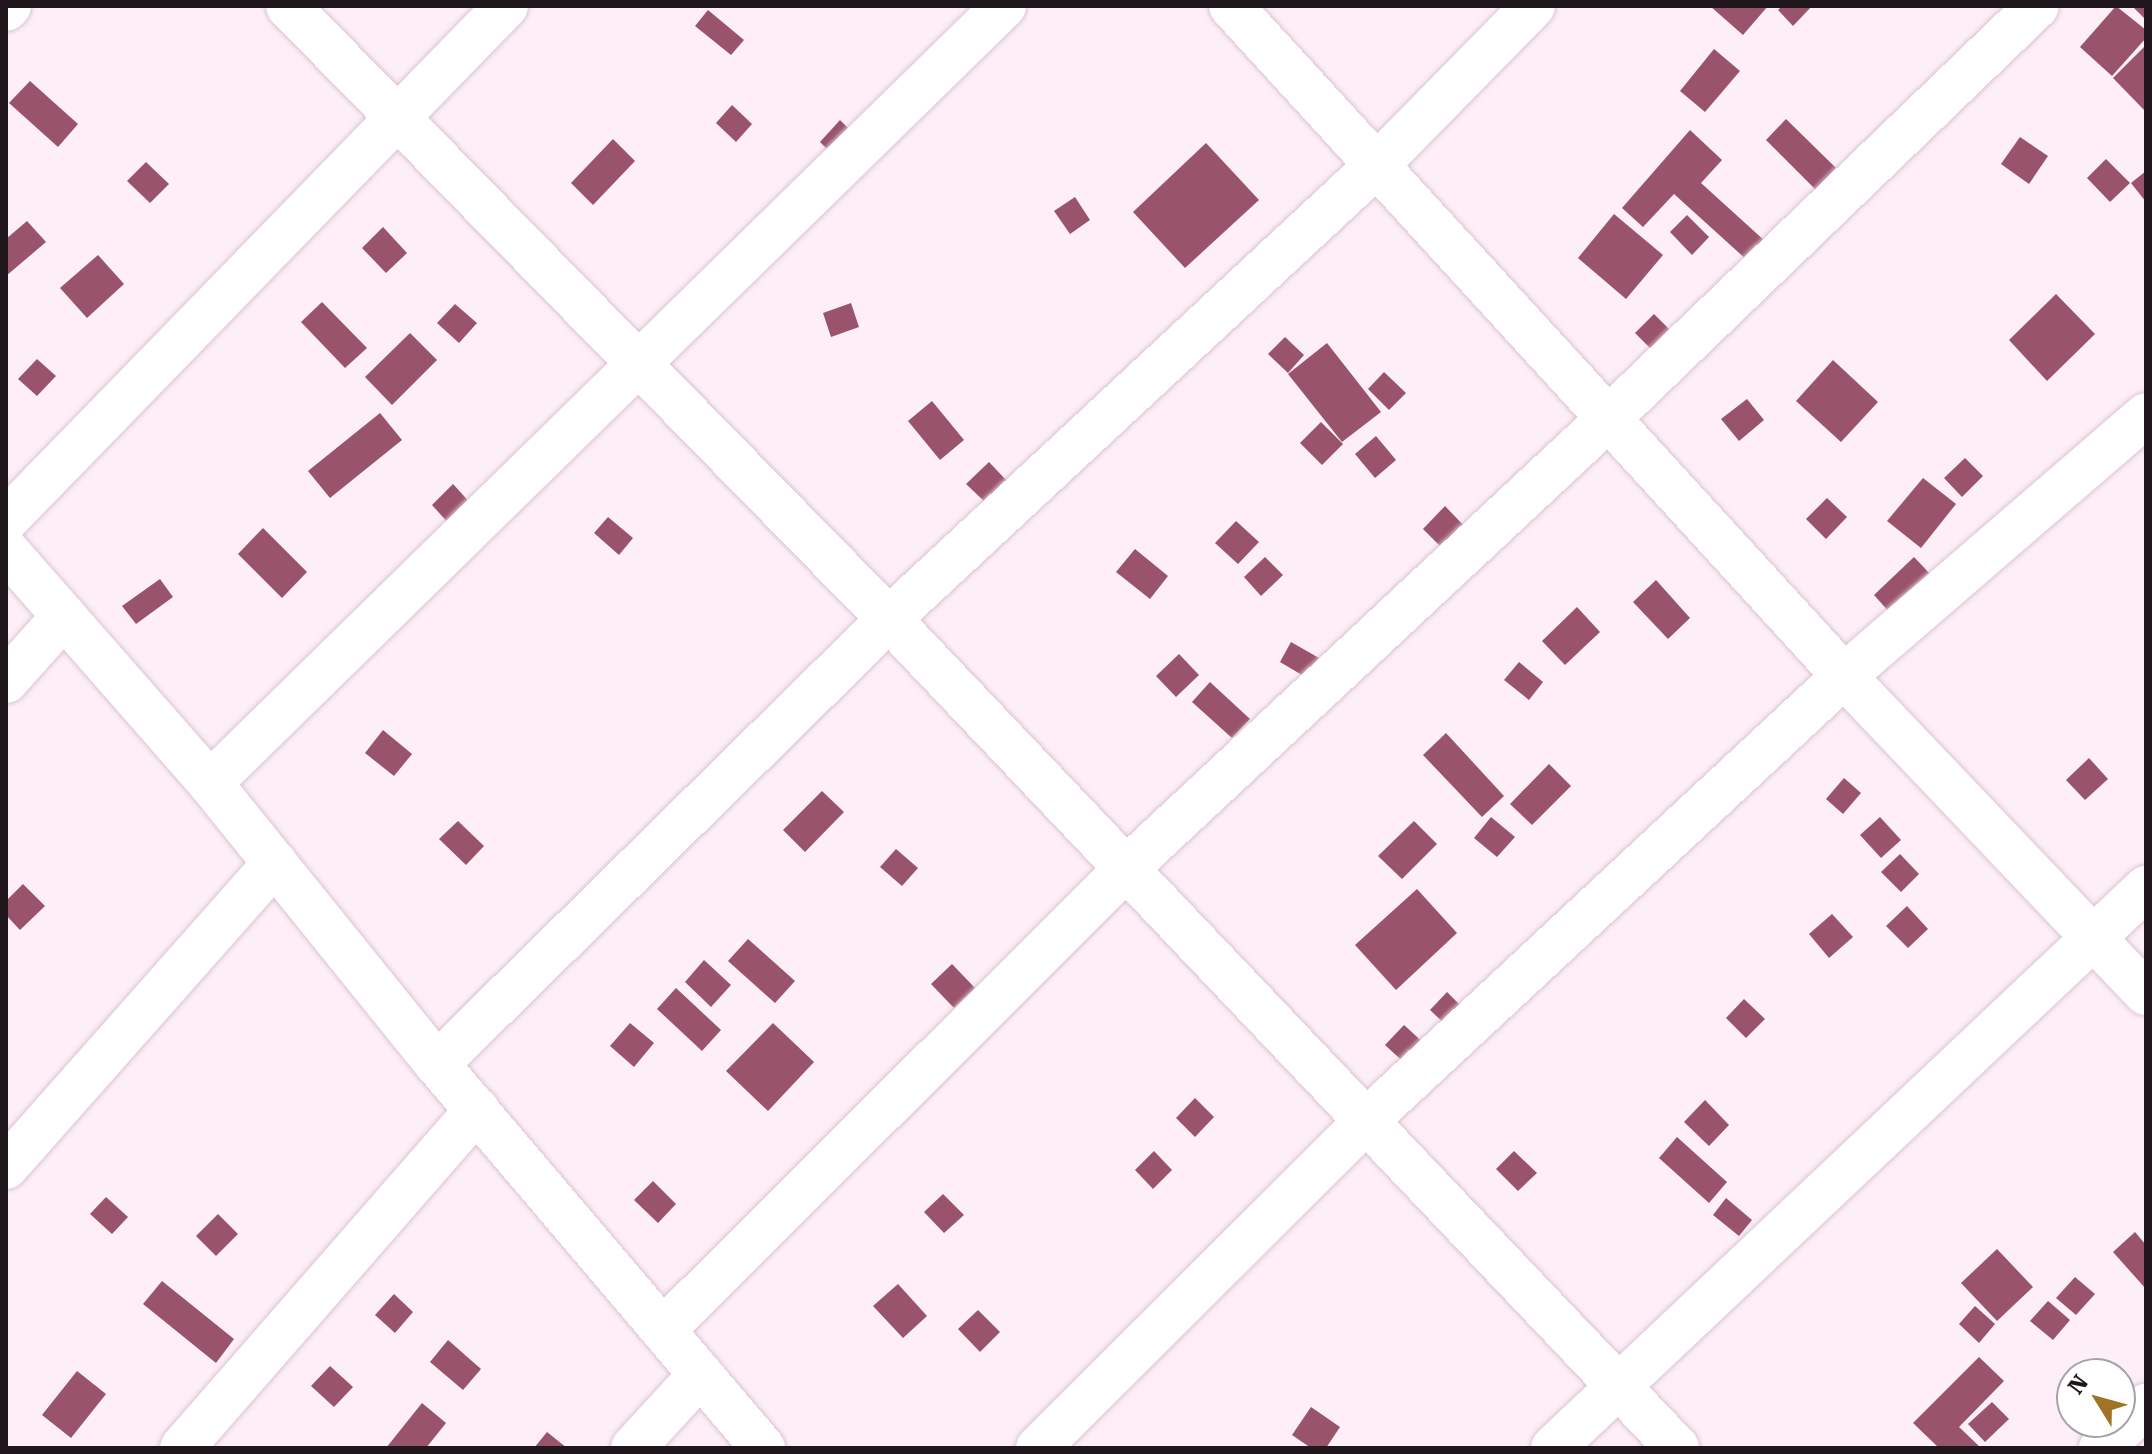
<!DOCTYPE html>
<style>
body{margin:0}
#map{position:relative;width:2152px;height:1454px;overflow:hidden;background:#fdeef7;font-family:"Roboto Serif",serif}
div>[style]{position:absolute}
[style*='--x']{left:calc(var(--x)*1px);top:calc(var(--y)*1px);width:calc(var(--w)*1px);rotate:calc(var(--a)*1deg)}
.building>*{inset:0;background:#99536b}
.roads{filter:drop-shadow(0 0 2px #dbc4d3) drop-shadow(0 0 2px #dbc4d3)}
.street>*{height:44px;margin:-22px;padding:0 22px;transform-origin:22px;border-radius:22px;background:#fff}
.secondary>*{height:44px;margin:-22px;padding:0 22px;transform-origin:22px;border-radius:22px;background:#fff}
span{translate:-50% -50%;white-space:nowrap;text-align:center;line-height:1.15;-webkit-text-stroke:7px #fff;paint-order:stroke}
.frame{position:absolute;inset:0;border:8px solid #20171d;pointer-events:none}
.north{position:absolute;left:2056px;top:1358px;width:80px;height:80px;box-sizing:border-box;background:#fff;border:2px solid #a6a2a5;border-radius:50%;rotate:307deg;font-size:22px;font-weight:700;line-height:32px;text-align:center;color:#20171d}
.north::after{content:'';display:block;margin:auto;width:28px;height:36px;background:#a07424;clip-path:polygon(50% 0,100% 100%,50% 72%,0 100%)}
</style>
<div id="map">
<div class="building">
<div style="clip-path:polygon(1710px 6px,1768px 6px,1743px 35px)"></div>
<div style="clip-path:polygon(1782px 6px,1812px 6px,1793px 26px,1778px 10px)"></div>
<div style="clip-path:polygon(2116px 6px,2146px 30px,2146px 38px,2112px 76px,2080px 47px)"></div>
<div style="clip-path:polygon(2132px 6px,2146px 6px,2146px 20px)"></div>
<div style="clip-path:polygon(708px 10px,744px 40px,731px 55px,695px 26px)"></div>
<div style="clip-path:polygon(2146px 45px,2146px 112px,2113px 78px)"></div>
<div style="clip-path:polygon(1714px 49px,1740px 71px,1705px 112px,1680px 91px)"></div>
<div style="clip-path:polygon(30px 81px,78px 124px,58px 147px,9px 103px)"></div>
<div style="clip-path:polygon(732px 105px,752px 124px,736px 142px,716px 123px)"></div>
<div style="clip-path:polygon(1786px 119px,1836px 168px,1816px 190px,1766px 140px)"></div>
<div style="clip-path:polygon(840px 120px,864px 144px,843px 165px,820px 142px)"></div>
<div style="clip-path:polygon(1690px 130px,1722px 160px,1701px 183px,1766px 242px,1748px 261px,1674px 194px,1643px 227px,1622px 208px)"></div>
<div style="clip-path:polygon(2020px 137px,2048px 156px,2029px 184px,2001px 164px)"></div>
<div style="clip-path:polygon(613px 139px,635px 161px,593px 205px,571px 183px)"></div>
<div style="clip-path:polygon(1206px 143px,1259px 200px,1185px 268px,1133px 212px)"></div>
<div style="clip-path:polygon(2106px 159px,2130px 183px,2110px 202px,2087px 178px)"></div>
<div style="clip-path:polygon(146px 162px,169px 184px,150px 203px,127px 181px)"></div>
<div style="clip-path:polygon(2146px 171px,2146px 202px,2131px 183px)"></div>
<div style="clip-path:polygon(1075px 197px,1090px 220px,1070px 234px,1054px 211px)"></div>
<div style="clip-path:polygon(1614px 214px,1663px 255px,1626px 299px,1578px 258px)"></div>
<div style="clip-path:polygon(1687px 215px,1709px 237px,1692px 255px,1670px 232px)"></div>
<div style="clip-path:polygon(27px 221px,46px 242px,6px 276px,6px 239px)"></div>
<div style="clip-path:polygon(383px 227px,407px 253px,386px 273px,362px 248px)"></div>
<div style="clip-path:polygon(98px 255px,124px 284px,87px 318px,60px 288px)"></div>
<div style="clip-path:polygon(2056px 294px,2095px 334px,2047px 381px,2009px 340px)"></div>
<div style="clip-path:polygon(322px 302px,367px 348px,345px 368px,301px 322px)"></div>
<div style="clip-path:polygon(851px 303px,859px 327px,831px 337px,823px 313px)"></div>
<div style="clip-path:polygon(455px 304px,477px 323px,459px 343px,437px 323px)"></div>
<div style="clip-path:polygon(1654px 314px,1676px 336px,1657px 355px,1635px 333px)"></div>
<div style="clip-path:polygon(410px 333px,437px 360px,392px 405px,365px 377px)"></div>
<div style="clip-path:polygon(1285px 337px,1304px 355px,1288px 373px,1268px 354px)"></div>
<div style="clip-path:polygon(1327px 343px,1381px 412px,1342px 442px,1288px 374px)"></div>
<div style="clip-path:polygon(37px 359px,56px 376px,37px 396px,18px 379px)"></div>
<div style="clip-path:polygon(1833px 360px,1878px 402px,1841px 442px,1796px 401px)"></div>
<div style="clip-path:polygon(1384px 372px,1406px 393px,1389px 410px,1368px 389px)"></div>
<div style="clip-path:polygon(1747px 399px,1764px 420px,1739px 441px,1721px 419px)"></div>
<div style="clip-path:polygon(932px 401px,964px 440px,940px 460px,908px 421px)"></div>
<div style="clip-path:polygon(380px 413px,402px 440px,330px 498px,308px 471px)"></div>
<div style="clip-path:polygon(1321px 422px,1343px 444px,1322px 465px,1300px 443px)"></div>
<div style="clip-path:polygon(1376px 436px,1396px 460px,1375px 478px,1355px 454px)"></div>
<div style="clip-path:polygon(1965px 458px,1983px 476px,1962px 497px,1944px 478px)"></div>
<div style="clip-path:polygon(989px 462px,1007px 481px,985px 502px,966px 484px)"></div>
<div style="clip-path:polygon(1923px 478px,1956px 504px,1921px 548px,1887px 521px)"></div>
<div style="clip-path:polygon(453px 484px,473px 506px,451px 526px,432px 505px)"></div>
<div style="clip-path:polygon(1827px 498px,1847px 517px,1826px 539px,1806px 519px)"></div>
<div style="clip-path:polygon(1445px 506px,1467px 529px,1445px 551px,1423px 529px)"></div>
<div style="clip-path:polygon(608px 517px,633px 538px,619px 555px,594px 533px)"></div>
<div style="clip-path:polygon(1236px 521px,1259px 542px,1238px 564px,1215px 543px)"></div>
<div style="clip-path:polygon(263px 528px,307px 572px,282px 598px,238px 554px)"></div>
<div style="clip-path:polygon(1135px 549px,1168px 576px,1150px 599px,1116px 572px)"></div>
<div style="clip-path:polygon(1265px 557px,1283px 575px,1261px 596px,1244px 577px)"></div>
<div style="clip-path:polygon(1914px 557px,1932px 576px,1891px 614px,1874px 595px)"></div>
<div style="clip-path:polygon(160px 579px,173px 597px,136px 624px,122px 606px)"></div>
<div style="clip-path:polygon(1656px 580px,1690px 618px,1668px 639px,1633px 602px)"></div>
<div style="clip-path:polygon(1577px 607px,1600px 632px,1565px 665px,1542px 641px)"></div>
<div style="clip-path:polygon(1291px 642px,1319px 658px,1307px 678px,1280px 662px)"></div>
<div style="clip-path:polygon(1179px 654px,1199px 675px,1176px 697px,1156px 676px)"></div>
<div style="clip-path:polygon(1519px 662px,1543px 682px,1529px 700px,1504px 680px)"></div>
<div style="clip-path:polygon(1210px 682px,1250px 719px,1232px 738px,1192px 702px)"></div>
<div style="clip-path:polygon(383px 730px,412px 754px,394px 776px,365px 753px)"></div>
<div style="clip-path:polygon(1446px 733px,1504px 796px,1482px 817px,1423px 755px)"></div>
<div style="clip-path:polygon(2089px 758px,2108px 779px,2085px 800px,2066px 780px)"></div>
<div style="clip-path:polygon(1549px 764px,1571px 786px,1532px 825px,1510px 804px)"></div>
<div style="clip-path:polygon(1844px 778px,1861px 793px,1843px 814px,1826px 799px)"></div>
<div style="clip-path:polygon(822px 791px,844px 812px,805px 852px,783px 830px)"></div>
<div style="clip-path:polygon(1491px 817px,1515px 837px,1497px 857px,1474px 838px)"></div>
<div style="clip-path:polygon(1880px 817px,1901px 840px,1881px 858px,1860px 835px)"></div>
<div style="clip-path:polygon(458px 821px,484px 846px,466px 865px,439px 839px)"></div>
<div style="clip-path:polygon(1414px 821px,1437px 844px,1402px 879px,1378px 856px)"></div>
<div style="clip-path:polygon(896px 849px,918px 868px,902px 886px,880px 867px)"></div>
<div style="clip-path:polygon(1900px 854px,1919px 874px,1901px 892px,1881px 872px)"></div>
<div style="clip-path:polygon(23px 884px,45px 906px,20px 930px,6px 915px,6px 901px)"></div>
<div style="clip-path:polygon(1417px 889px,1457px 933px,1396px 990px,1355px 945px)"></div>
<div style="clip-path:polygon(1907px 906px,1928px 929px,1908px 948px,1886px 926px)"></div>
<div style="clip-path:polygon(1832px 914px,1853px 937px,1829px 958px,1809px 934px)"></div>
<div style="clip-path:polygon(748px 939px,795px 981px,775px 1003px,728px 961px)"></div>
<div style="clip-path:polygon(704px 960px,731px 985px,711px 1007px,685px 982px)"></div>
<div style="clip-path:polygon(952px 964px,975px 988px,954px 1008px,931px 984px)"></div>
<div style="clip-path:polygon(676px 988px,721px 1030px,702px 1051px,657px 1009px)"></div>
<div style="clip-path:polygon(1447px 992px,1465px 1010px,1448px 1027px,1430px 1010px)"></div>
<div style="clip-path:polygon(1744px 999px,1765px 1019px,1746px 1038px,1726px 1018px)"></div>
<div style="clip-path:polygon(630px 1023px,654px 1043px,634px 1067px,610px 1046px)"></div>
<div style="clip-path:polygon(773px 1023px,814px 1062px,768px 1111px,726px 1071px)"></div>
<div style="clip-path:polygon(1404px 1025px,1427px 1046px,1408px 1066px,1385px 1045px)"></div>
<div style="clip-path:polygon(1195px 1098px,1214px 1117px,1195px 1137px,1176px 1118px)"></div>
<div style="clip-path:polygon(1705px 1100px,1729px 1125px,1709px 1146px,1684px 1122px)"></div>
<div style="clip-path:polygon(1677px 1137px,1727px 1182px,1709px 1203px,1659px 1158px)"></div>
<div style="clip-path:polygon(1154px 1151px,1172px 1170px,1153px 1189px,1135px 1170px)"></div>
<div style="clip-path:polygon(1514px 1151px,1537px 1173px,1518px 1191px,1496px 1169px)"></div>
<div style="clip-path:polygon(653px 1181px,676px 1204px,658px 1223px,634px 1200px)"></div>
<div style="clip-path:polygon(943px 1194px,964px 1215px,944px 1233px,924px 1212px)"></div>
<div style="clip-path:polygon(106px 1197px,128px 1217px,112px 1234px,90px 1214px)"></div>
<div style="clip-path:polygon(1726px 1198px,1752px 1220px,1739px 1236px,1713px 1215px)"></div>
<div style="clip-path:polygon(218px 1214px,238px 1234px,216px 1256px,196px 1236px)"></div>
<div style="clip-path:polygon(2135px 1232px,2146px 1245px,2146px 1289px,2113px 1252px)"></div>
<div style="clip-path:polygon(1997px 1249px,2033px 1287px,1997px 1321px,1961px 1283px)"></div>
<div style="clip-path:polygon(2075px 1277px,2095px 1294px,2076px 1315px,2056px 1298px)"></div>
<div style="clip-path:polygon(162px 1281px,234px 1339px,216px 1363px,143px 1304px)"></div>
<div style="clip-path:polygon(898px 1284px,927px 1316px,903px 1338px,873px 1306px)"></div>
<div style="clip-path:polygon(394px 1294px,413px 1312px,395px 1333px,375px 1315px)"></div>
<div style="clip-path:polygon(2048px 1301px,2070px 1320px,2053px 1340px,2030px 1321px)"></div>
<div style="clip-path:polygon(1975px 1306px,1995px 1324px,1979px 1343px,1959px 1324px)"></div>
<div style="clip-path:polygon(978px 1310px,1000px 1332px,980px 1352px,958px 1329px)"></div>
<div style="clip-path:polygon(448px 1340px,481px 1369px,463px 1390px,430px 1362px)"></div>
<div style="clip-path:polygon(1979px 1357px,2004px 1381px,1959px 1427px,1981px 1448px,1939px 1448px,1913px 1423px)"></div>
<div style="clip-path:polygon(330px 1366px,353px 1387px,334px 1407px,311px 1386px)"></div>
<div style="clip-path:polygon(77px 1371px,106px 1394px,71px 1438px,42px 1415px)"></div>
<div style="clip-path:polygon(1992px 1402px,2009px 1419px,1985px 1442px,1968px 1424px)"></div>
<div style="clip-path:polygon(422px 1403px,446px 1423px,426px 1448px,386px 1448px)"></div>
<div style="clip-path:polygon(1311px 1407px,1340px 1427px,1326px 1448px,1311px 1448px,1292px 1435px)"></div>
<div style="clip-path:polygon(547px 1432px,567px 1448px,534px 1448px)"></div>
</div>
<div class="roads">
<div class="street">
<div style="--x:288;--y:6;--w:858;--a:45.57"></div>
<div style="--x:889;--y:619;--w:1144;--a:46.45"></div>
<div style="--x:1231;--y:6;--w:908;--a:47.54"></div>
<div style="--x:1844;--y:676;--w:438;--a:46.4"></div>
<div style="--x:6;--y:9;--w:4;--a:-45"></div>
<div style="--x:6;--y:520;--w:717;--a:-45.79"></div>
<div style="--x:6;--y:681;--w:87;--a:-48.3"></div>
<div style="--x:210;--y:783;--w:1111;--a:-44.38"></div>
<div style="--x:437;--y:1064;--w:634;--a:-44.55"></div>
<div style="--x:889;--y:619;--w:668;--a:-42.94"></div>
<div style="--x:1378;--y:164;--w:221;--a:-45.5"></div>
<div style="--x:6;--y:1167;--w:406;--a:-48.5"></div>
<div style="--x:664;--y:1329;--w:655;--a:-44.88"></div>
<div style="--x:1128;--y:867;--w:657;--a:-43.03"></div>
<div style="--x:1608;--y:419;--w:595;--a:-43.91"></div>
<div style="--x:182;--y:1448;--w:449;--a:-48.9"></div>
<div style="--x:633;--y:1448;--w:100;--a:-47.4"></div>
<div style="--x:1038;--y:1448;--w:463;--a:-44.9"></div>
<div style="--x:1366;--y:1121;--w:653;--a:-42.95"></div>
<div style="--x:1844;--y:676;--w:399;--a:-40.8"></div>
<div style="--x:1553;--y:1448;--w:816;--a:-43.36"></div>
<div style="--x:2101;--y:1448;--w:62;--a:-43"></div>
</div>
<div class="secondary">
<div style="--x:6;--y:550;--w:310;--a:48.8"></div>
<div style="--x:210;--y:783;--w:361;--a:51.1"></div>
<div style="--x:437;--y:1064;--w:504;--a:49.67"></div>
</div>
</div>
<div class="frame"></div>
<div class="north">N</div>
</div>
